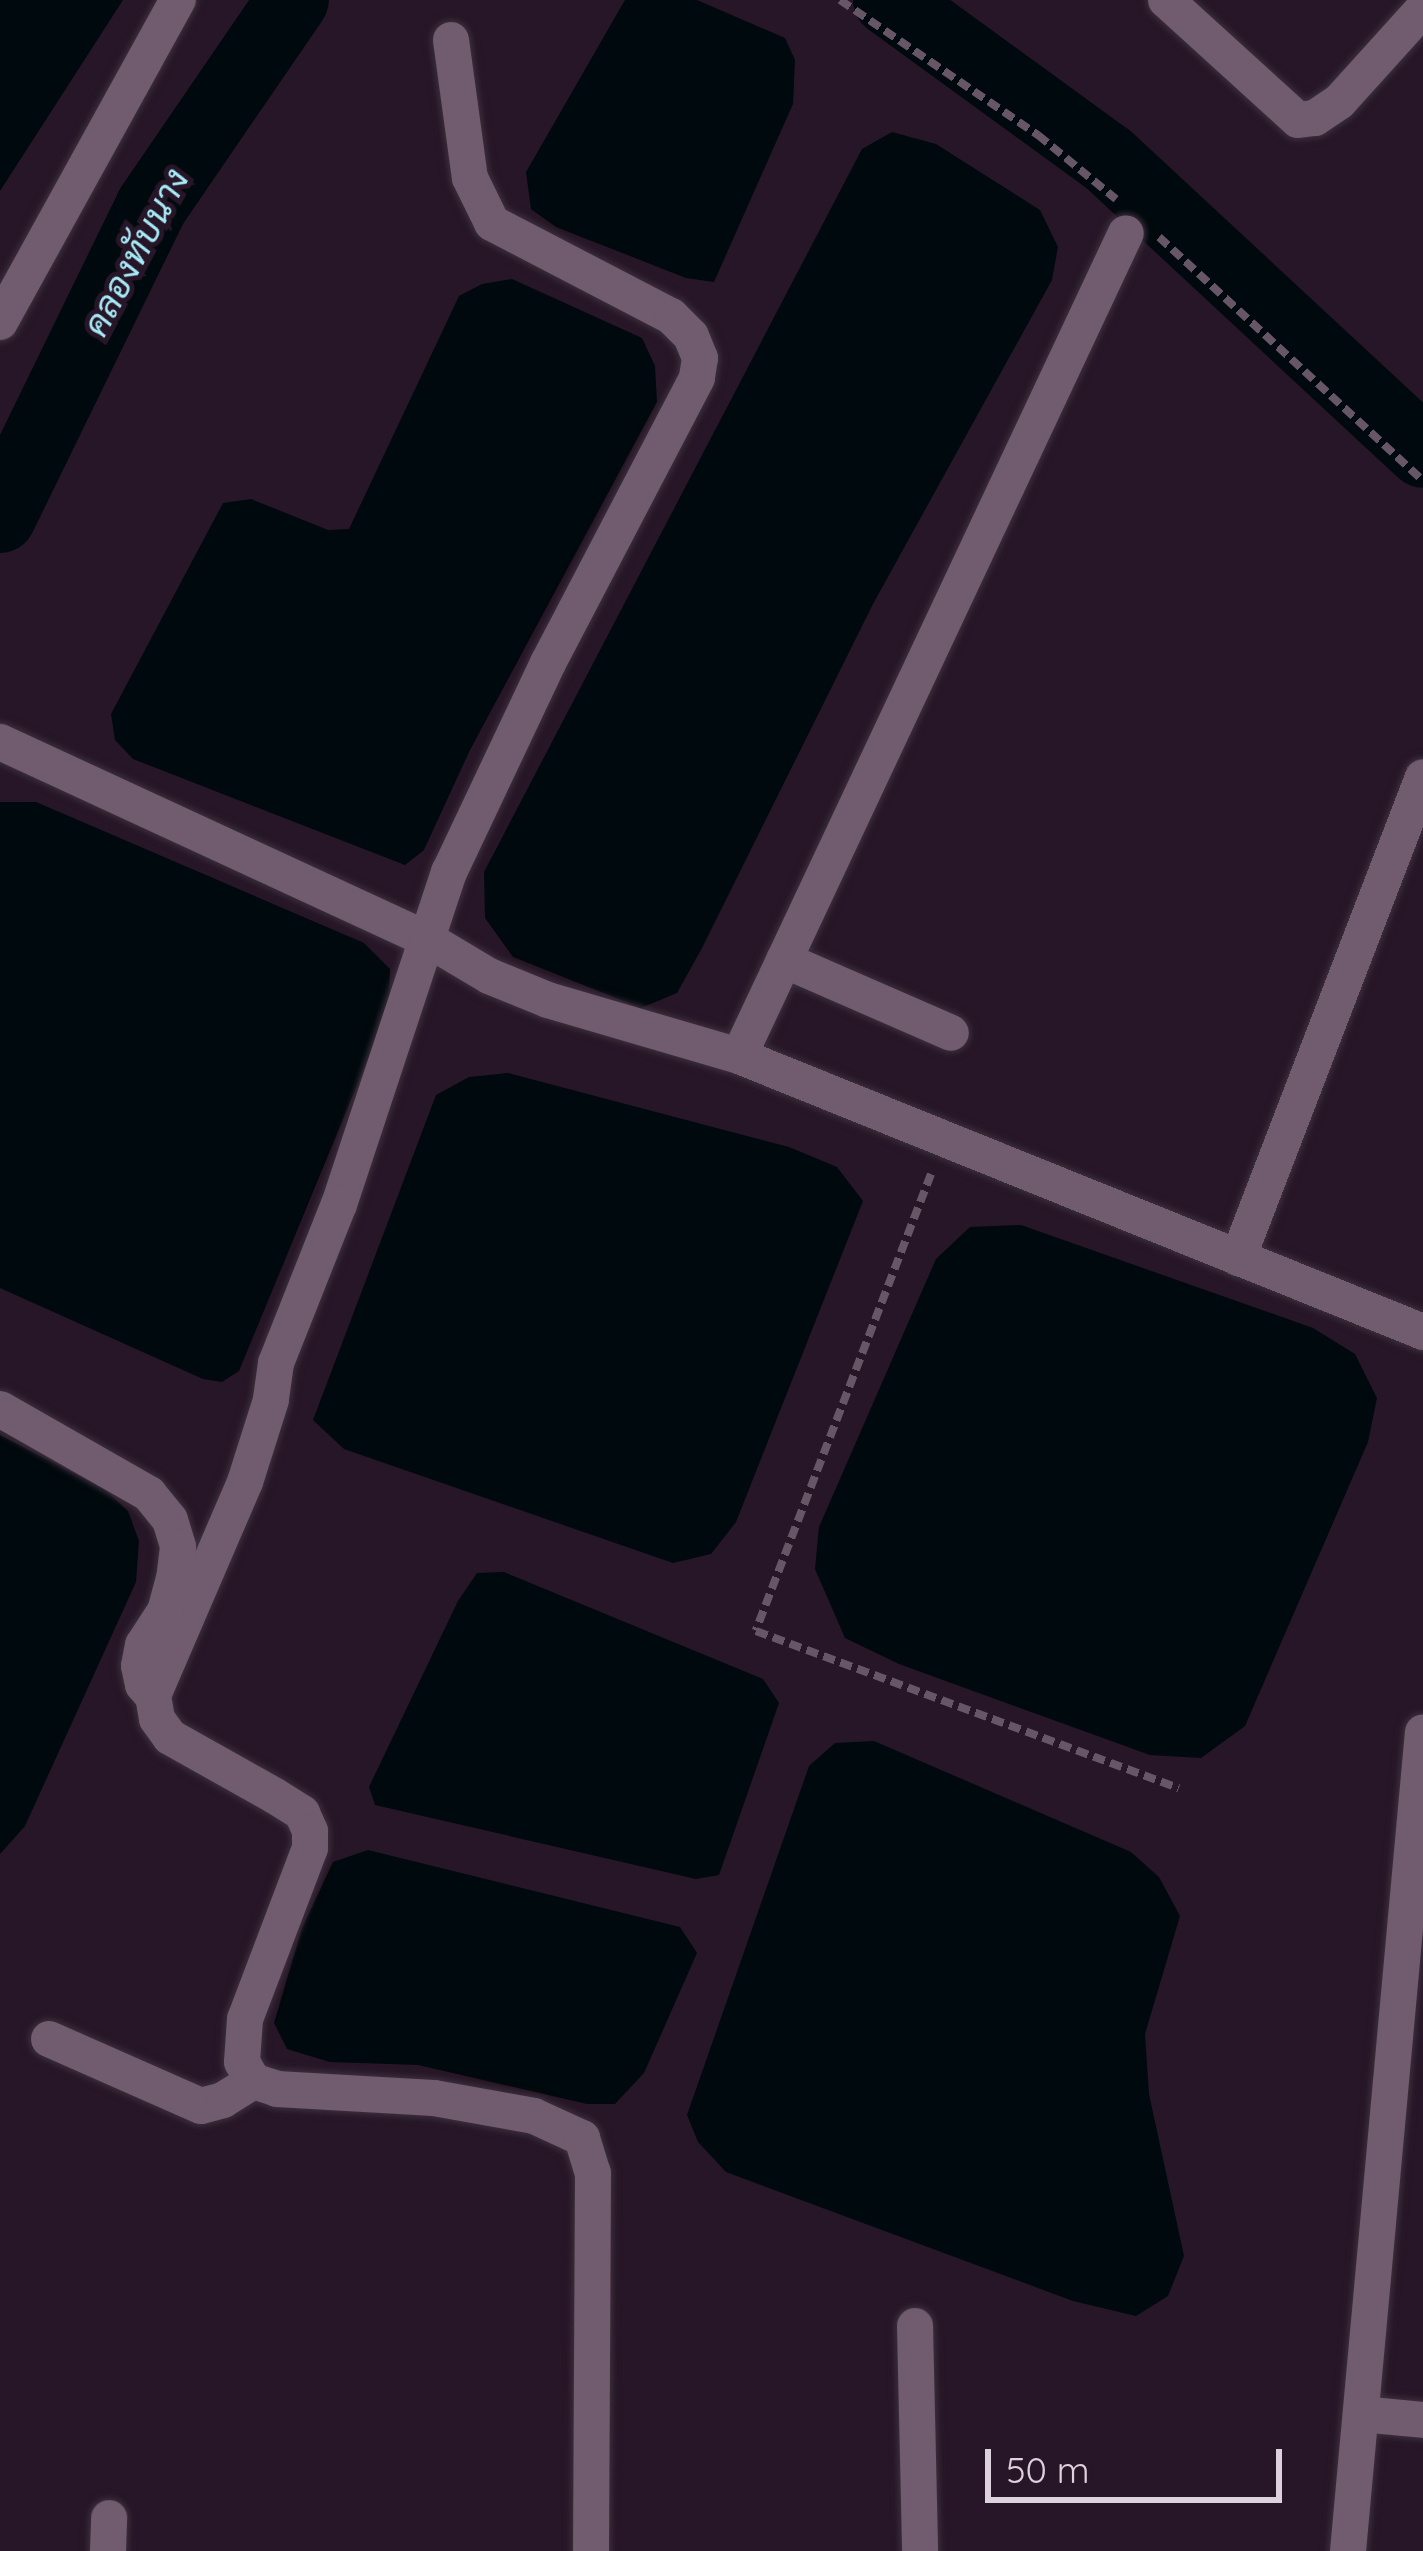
<!DOCTYPE html>
<meta charset="utf-8">
<style>
body{margin:0}
#map{position:relative;width:1423px;height:2551px;overflow:hidden;background:#271627;font-family:Quicksand,Sarabun,sans-serif}
div>[style]{position:absolute}
[style*='--x']{left:calc(var(--x)*1px);top:calc(var(--y)*1px);width:calc(var(--w)*1px);rotate:calc(var(--a)*1deg)}
.water>*{inset:0;background:#00090d}
.river>*{height:72px;margin:-36px;padding:0 36px;transform-origin:36px;border-radius:36px;background:#00090d}
.path>*{height:8px;margin-top:-4px;transform-origin:0;background:repeating-linear-gradient(90deg,#665666 0 12px,transparent 0 18px)}
.roads{filter:drop-shadow(0 0 3px #3c303d) drop-shadow(0 0 3px #3c303d)}
.minor>*{height:36px;margin:-18px;padding:0 18px;transform-origin:18px;border-radius:18px;background:#705b6f}
span{translate:-50% -50%;white-space:nowrap;text-align:center;line-height:1.15;-webkit-text-stroke:10px #271627;paint-order:stroke}
.water-label{font-size:36px;color:#a8ebf8;font-style:italic}
.scale{position:absolute;left:985px;top:2449px;width:297px;height:54px;box-sizing:border-box;border:6px solid #ddd1dd;border-top:0;padding-left:15px;font-size:36px;line-height:42px;white-space:nowrap;color:#ddd1dd;-webkit-text-stroke:9px #271627;paint-order:stroke}
</style>
<div id="map">
<div class="water">
<div style="clip-path:polygon(0 0,123px 0,0 191px)"></div>
<div style="clip-path:polygon(625px 0,697px 0,785px 38px,795px 60px,793px 104px,714px 282px,686px 278px,556px 227px,531px 209px,526px 172px)"></div>
<div style="clip-path:polygon(892px 132px,936px 144px,1040px 210px,1058px 247px,1052px 280px,873px 604px,702px 948px,677px 993px,641px 1008px,513px 957px,485px 918px,484px 872px,862px 149px)"></div>
<div style="clip-path:polygon(512px 279px,642px 338px,655px 366px,657px 402px,470px 750px,424px 850px,405px 865px,133px 759px,115px 740px,111px 714px,223px 503px,251px 499px,328px 530px,349px 529px,459px 296px,482px 284px)"></div>
<div style="clip-path:polygon(0 802px,36px 802px,364px 943px,390px 969px,389px 1008px,239px 1371px,222px 1382px,203px 1379px,0 1288px)"></div>
<div style="clip-path:polygon(508px 1073px,789px 1147px,837px 1167px,863px 1201px,736px 1522px,711px 1554px,673px 1563px,344px 1449px,313px 1420px,436px 1095px,469px 1077px)"></div>
<div style="clip-path:polygon(1021px 1225px,1313px 1328px,1355px 1354px,1377px 1398px,1368px 1442px,1245px 1726px,1201px 1758px,1150px 1755px,899px 1664px,845px 1638px,815px 1569px,819px 1527px,936px 1259px,970px 1227px)"></div>
<div style="clip-path:polygon(0 1435px,104px 1489px,128px 1511px,139px 1541px,136px 1582px,25px 1826px,0 1854px)"></div>
<div style="clip-path:polygon(504px 1572px,763px 1679px,779px 1703px,719px 1875px,696px 1879px,375px 1805px,369px 1787px,458px 1601px,477px 1573px)"></div>
<div style="clip-path:polygon(874px 1741px,1131px 1852px,1159px 1877px,1180px 1916px,1145px 2034px,1149px 2094px,1184px 2256px,1168px 2296px,1136px 2316px,1073px 2301px,726px 2172px,698px 2142px,687px 2115px,809px 1766px,835px 1743px)"></div>
<div style="clip-path:polygon(368px 1850px,680px 1927px,697px 1953px,644px 2073px,615px 2104px,587px 2104px,418px 2065px,330px 2062px,287px 2049px,274px 2023px,302px 1928px,333px 1862px)"></div>
</div>
<div class="river">
<div style="--x:889;--y:0;--w:271;--a:36"></div>
<div style="--x:1108;--y:159;--w:430;--a:42.9"></div>
<div style="--x:0;--y:517;--w:345;--a:-64"></div>
<div style="--x:151;--y:207;--w:251;--a:-55.6"></div>
</div>
<div class="path">
<div style="--x:840;--y:0;--w:240;--a:34.3"></div>
<div style="--x:1038;--y:135;--w:101;--a:39.4"></div>
<div style="--x:1159;--y:237;--w:359;--a:42.7"></div>
<div style="--x:931;--y:1174;--w:489;--a:111"></div>
<div style="--x:756;--y:1631;--w:451;--a:20.4"></div>
</div>
<div class="roads">
<div class="minor">
<div style="--x:1166;--y:0;--w:178;--a:42.3"></div>
<div style="--x:1298;--y:120;--w:17;--a:-7"></div>
<div style="--x:1315;--y:118;--w:29;--a:-34"></div>
<div style="--x:1339;--y:102;--w:125;--a:-47.9"></div>
<div style="--x:451;--y:40;--w:139;--a:82.2"></div>
<div style="--x:470;--y:178;--w:50;--a:63.9"></div>
<div style="--x:492;--y:223;--w:202;--a:27.5"></div>
<div style="--x:671;--y:316;--w:28;--a:45"></div>
<div style="--x:691;--y:336;--w:24;--a:68"></div>
<div style="--x:700;--y:358;--w:20;--a:99"></div>
<div style="--x:697;--y:378;--w:322;--a:117.6"></div>
<div style="--x:548;--y:663;--w:231;--a:115.3"></div>
<div style="--x:449;--y:872;--w:350;--a:108.3"></div>
<div style="--x:339;--y:1204;--w:171;--a:111.6"></div>
<div style="--x:276;--y:1363;--w:37;--a:98"></div>
<div style="--x:271;--y:1400;--w:86;--a:107.6"></div>
<div style="--x:245;--y:1482;--w:233;--a:113.3"></div>
<div style="--x:153;--y:1696;--w:23;--a:80"></div>
<div style="--x:157;--y:1719;--w:22;--a:54"></div>
<div style="--x:170;--y:1737;--w:120;--a:29.3"></div>
<div style="--x:275;--y:1796;--w:32;--a:32"></div>
<div style="--x:302;--y:1813;--w:20;--a:66"></div>
<div style="--x:310;--y:1831;--w:17;--a:90"></div>
<div style="--x:310;--y:1848;--w:183;--a:110.8"></div>
<div style="--x:245;--y:2019;--w:43;--a:94"></div>
<div style="--x:242;--y:2062;--w:22;--a:60"></div>
<div style="--x:253;--y:2081;--w:25;--a:18"></div>
<div style="--x:277;--y:2089;--w:157;--a:3.3"></div>
<div style="--x:434;--y:2098;--w:102;--a:10.2"></div>
<div style="--x:534;--y:2116;--w:53;--a:24.6"></div>
<div style="--x:582;--y:2138;--w:37;--a:73"></div>
<div style="--x:593;--y:2173;--w:378;--a:90.3"></div>
<div style="--x:0;--y:322;--w:368;--a:-61.1"></div>
<div style="--x:0;--y:742;--w:470;--a:24.8"></div>
<div style="--x:427;--y:939;--w:72;--a:30.8"></div>
<div style="--x:489;--y:976;--w:64;--a:22.1"></div>
<div style="--x:548;--y:1000;--w:199;--a:16.3"></div>
<div style="--x:739;--y:1056;--w:738;--a:21.97"></div>
<div style="--x:784;--y:960;--w:182;--a:23.6"></div>
<div style="--x:739;--y:1056;--w:909;--a:-64.82"></div>
<div style="--x:1238;--y:1258;--w:515;--a:-68.96"></div>
<div style="--x:0;--y:1409;--w:172;--a:29.7"></div>
<div style="--x:149;--y:1494;--w:33;--a:51"></div>
<div style="--x:170;--y:1520;--w:28;--a:73"></div>
<div style="--x:178;--y:1547;--w:31;--a:97"></div>
<div style="--x:174;--y:1578;--w:34;--a:105"></div>
<div style="--x:165;--y:1611;--w:40;--a:122.9"></div>
<div style="--x:143;--y:1645;--w:21;--a:101"></div>
<div style="--x:139;--y:1666;--w:19;--a:78"></div>
<div style="--x:143;--y:1685;--w:15;--a:48"></div>
<div style="--x:49;--y:2039;--w:166;--a:23.8"></div>
<div style="--x:201;--y:2106;--w:23;--a:-15"></div>
<div style="--x:223;--y:2100;--w:36;--a:-32"></div>
<div style="--x:915;--y:2326;--w:225;--a:88.7"></div>
<div style="--x:1361;--y:2414;--w:62;--a:5.5"></div>
<div style="--x:108;--y:2551;--w:33;--a:-88"></div>
<div style="--x:1348;--y:2551;--w:822;--a:-84.77"></div>
</div>
</div>
<div class="water-label">
<span style="left:135px;top:252px;rotate:-62deg">คลองทับนาง</span>
</div>
<div class="scale">50 m</div>
</div>
